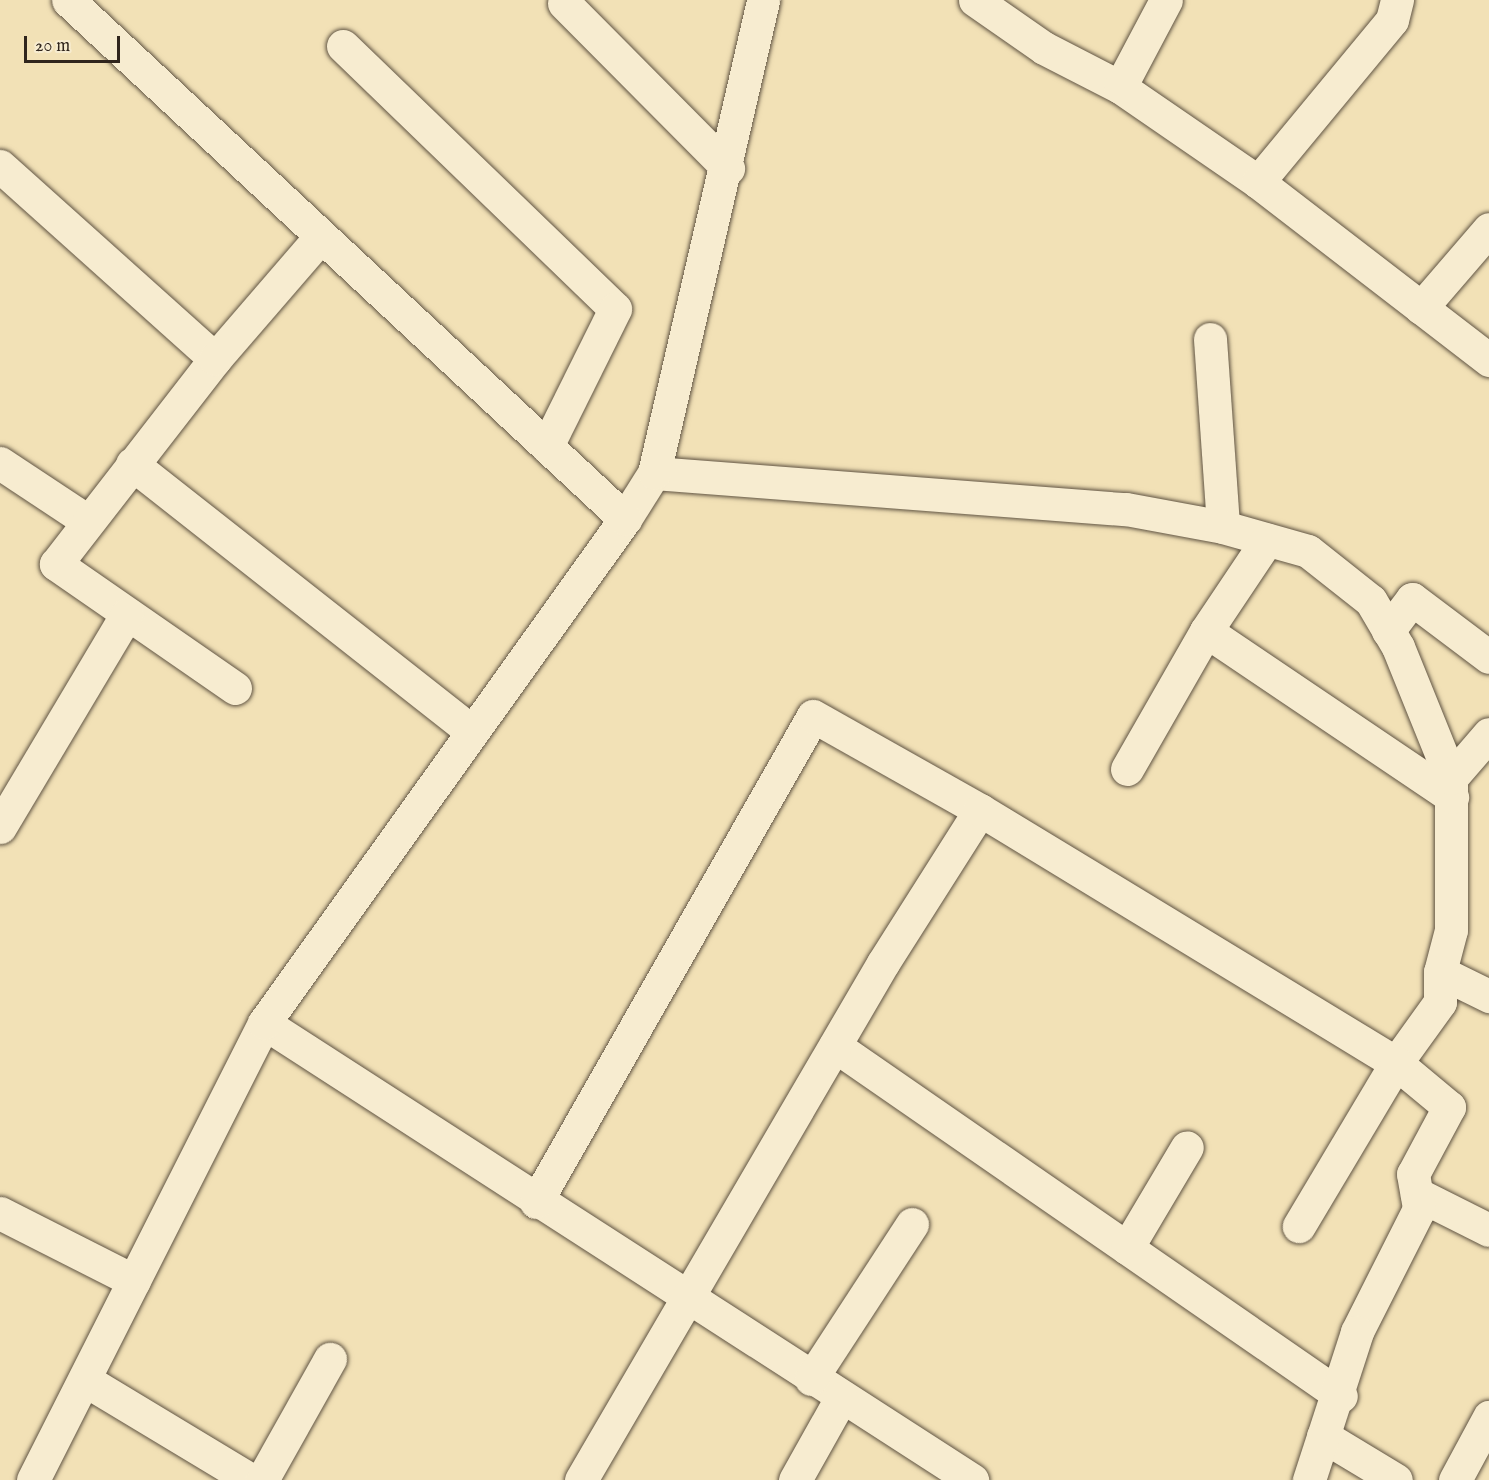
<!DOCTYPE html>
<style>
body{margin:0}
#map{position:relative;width:1489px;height:1480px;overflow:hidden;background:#f2e1b6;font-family:"IM FELL English",serif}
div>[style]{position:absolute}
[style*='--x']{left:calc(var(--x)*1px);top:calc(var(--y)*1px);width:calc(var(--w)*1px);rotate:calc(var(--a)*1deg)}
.roads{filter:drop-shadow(0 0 2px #605443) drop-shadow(0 0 2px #605443)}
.street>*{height:33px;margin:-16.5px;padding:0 16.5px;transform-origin:16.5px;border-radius:16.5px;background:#f7ecd0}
span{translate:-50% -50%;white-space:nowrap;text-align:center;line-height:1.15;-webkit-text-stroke:4.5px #f7ecd0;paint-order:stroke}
.scale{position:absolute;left:24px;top:36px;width:96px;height:27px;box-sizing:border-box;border:3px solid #30251d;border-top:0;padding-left:8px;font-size:18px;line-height:21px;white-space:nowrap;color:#30251d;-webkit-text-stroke:4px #f7ecd0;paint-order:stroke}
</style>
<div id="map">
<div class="roads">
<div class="street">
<div style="--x:975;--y:0;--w:84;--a:34.8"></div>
<div style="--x:1044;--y:48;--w:85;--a:27.2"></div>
<div style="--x:1120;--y:87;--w:168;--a:34.5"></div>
<div style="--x:1258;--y:182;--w:292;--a:37.6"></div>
<div style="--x:564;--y:3;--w:233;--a:45.2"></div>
<div style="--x:343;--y:46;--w:378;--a:44"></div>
<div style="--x:615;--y:309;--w:153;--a:116.4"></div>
<div style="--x:1120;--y:87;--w:98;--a:-62.1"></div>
<div style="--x:0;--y:166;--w:289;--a:41.9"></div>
<div style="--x:1258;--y:182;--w:210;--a:-50.4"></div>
<div style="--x:1392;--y:20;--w:21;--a:-76"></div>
<div style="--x:1421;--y:308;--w:104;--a:-49.3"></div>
<div style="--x:1210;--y:339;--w:188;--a:86"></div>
<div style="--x:0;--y:463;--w:103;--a:33.5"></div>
<div style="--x:132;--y:464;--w:433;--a:38.2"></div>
<div style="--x:654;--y:473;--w:473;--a:4.4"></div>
<div style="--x:1126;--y:509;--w:99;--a:10.5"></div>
<div style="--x:1223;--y:527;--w:88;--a:15.8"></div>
<div style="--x:1308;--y:551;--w:80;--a:38.4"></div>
<div style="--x:1371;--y:601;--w:53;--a:59.6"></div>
<div style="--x:1398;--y:647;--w:141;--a:68"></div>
<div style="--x:1451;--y:778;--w:152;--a:90"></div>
<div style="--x:1451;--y:930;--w:43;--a:104.7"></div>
<div style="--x:1440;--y:972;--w:30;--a:90"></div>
<div style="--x:1440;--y:1002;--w:75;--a:125.8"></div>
<div style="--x:1396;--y:1063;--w:190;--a:120.8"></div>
<div style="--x:625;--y:519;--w:54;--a:-57.8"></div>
<div style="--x:654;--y:473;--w:485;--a:-77"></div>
<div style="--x:1206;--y:631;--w:297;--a:34"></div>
<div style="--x:1388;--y:631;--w:40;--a:-53"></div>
<div style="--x:1412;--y:599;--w:96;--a:37"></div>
<div style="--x:235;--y:688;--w:218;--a:-145.3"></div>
<div style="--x:56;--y:564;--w:259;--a:-52.2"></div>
<div style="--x:215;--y:359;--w:162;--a:-49.2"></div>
<div style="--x:1127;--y:769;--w:159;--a:-60.2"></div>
<div style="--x:1206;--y:631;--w:110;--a:-56.2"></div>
<div style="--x:1451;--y:778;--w:58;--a:-49.2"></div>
<div style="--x:0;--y:827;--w:248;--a:-59.2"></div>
<div style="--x:1440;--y:972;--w:55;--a:26.1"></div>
<div style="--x:264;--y:1023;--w:843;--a:32.84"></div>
<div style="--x:835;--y:1046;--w:615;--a:34.67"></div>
<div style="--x:1417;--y:1194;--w:80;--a:26.6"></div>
<div style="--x:536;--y:1202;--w:559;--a:-60.32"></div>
<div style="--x:813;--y:716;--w:192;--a:29.4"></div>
<div style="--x:0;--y:1213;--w:150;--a:26.9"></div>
<div style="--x:1127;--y:1248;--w:117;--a:-59.3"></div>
<div style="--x:811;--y:1379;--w:185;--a:-56.9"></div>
<div style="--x:85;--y:1380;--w:194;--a:31.1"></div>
<div style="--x:1323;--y:1436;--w:85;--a:31.1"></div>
<div style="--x:33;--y:1480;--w:512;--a:-63.18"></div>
<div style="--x:264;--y:1023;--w:620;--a:-54.39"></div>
<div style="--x:625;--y:519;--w:761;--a:-137.02"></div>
<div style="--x:262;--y:1480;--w:139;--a:-60.7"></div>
<div style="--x:581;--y:1480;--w:599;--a:-59.71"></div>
<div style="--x:883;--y:963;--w:181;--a:-57.6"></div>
<div style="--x:980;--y:810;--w:487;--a:31.3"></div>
<div style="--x:1396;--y:1063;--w:69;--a:39.7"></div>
<div style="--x:1449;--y:1107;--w:76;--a:118.2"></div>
<div style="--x:1413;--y:1174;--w:36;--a:80"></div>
<div style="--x:1419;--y:1209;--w:138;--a:116.8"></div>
<div style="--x:1357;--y:1332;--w:156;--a:108"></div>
<div style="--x:795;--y:1480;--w:94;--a:-60.7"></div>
<div style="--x:1455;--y:1480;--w:72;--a:-61.6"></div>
</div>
</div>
<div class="scale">20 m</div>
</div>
